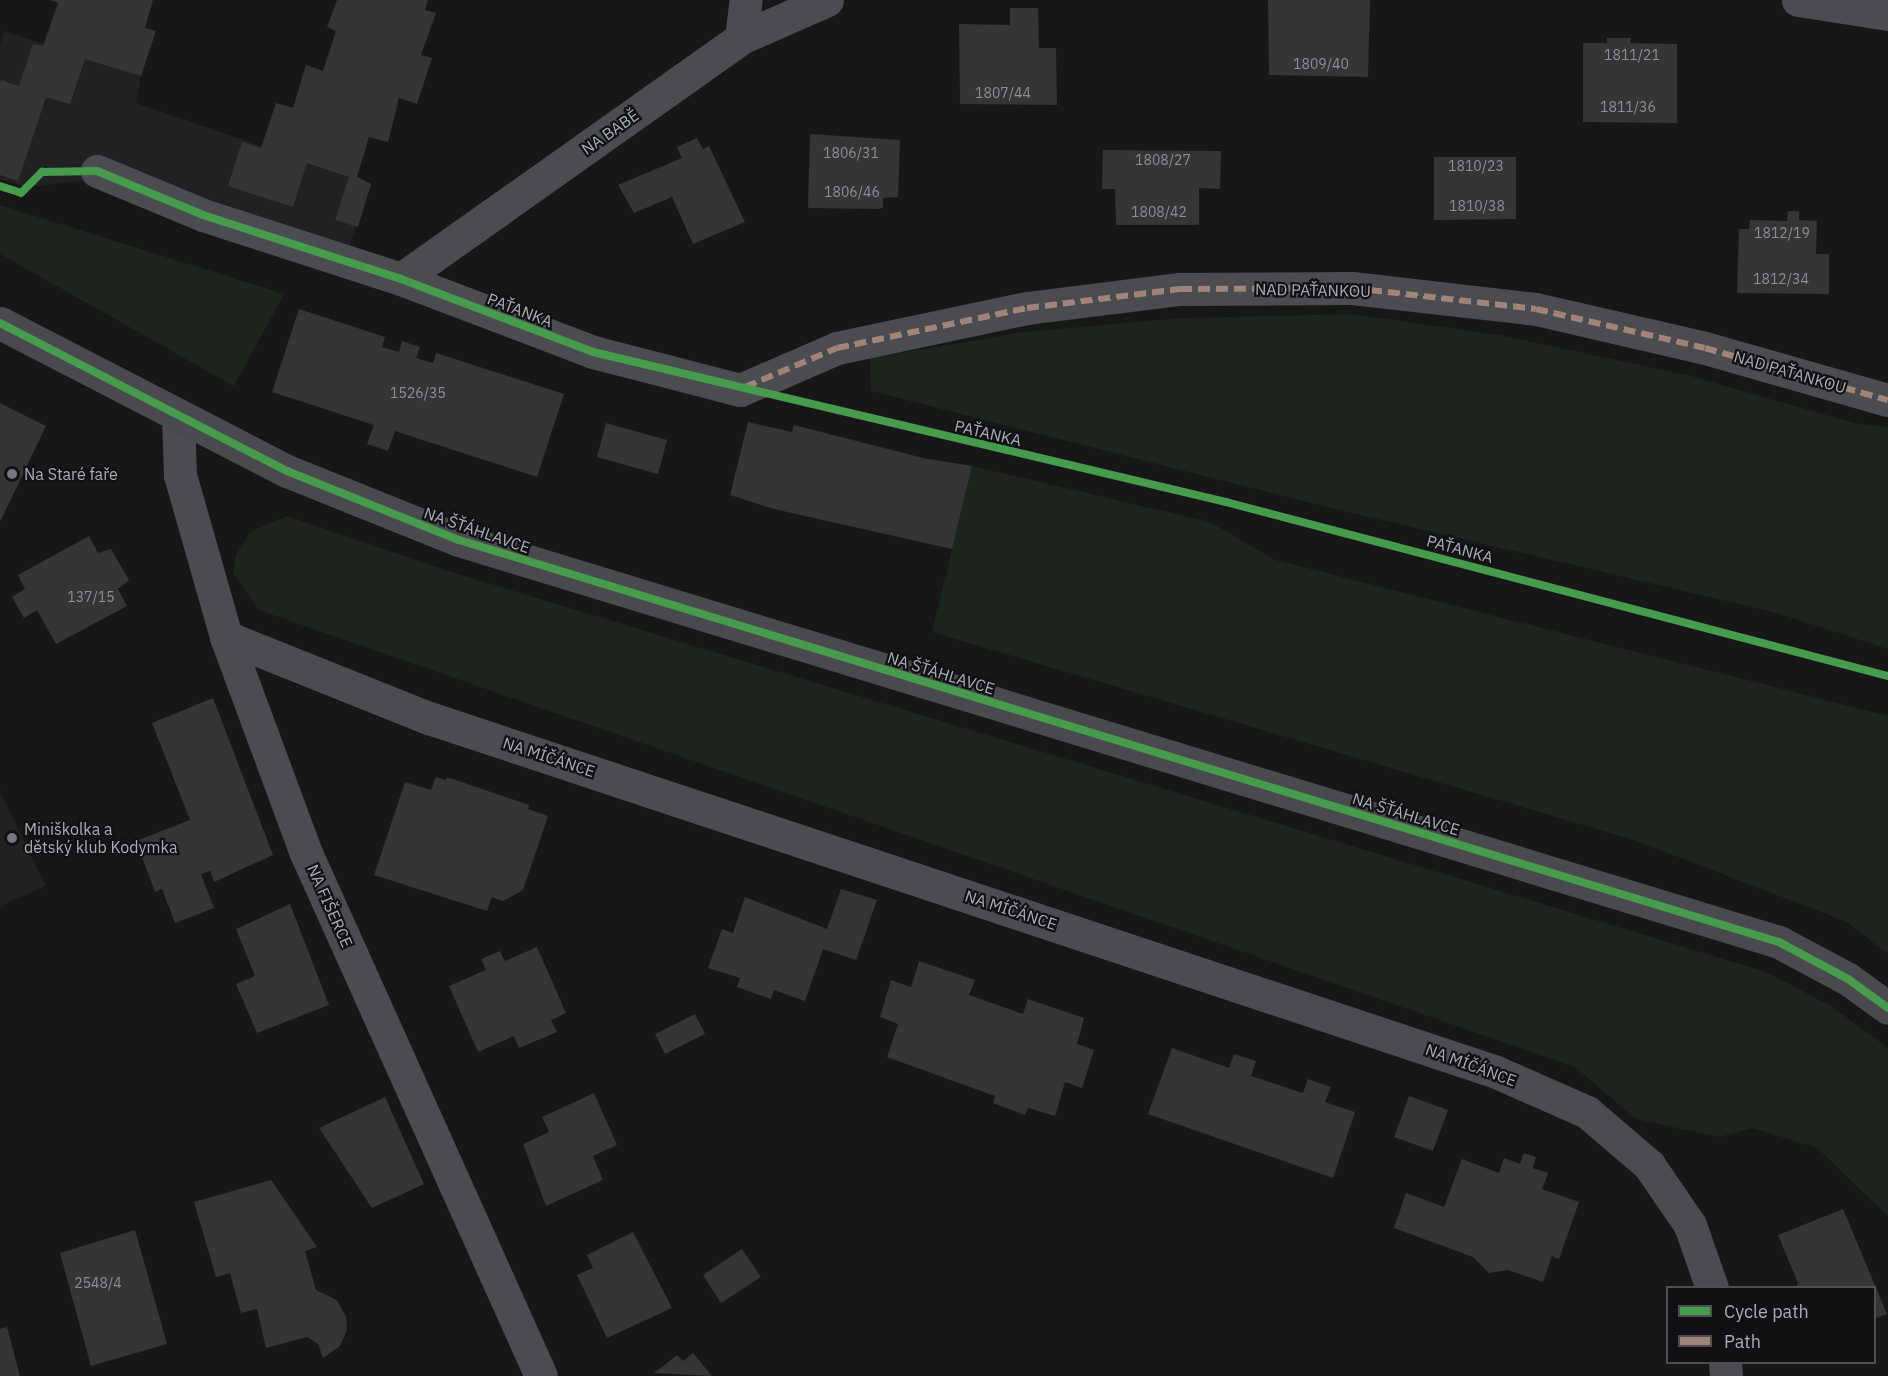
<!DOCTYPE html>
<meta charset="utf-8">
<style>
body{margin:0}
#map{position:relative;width:1888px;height:1376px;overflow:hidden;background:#171717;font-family:"IBM Plex Sans",sans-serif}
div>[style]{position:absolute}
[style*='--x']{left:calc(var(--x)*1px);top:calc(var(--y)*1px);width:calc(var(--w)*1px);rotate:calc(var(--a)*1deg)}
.built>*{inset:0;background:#212123}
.green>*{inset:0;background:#1d241e}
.building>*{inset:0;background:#353536}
.street>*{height:33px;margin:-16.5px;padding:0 16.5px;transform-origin:16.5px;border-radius:16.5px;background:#4b4c50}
.secondary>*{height:33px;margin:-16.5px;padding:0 16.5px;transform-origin:16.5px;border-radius:16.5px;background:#4a4a4e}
.quiet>*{height:6px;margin-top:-3px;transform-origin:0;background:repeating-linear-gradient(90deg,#a18479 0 12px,transparent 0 18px)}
.cycleway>*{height:8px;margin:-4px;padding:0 4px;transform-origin:4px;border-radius:4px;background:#469c4c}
.dots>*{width:16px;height:16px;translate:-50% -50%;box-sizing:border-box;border:3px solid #111113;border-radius:50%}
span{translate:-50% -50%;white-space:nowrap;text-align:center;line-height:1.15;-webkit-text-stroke:4.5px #111113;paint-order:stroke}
.number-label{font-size:14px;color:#8b8f98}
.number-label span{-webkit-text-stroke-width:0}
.street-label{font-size:16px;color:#a8adb8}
.poi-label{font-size:16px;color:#a8adb8}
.left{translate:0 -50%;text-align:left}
.legend{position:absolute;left:1666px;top:1286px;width:210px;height:78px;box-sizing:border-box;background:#111113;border:2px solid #4d4f55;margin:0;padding:8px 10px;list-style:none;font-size:18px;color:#a8adb8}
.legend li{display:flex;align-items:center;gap:12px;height:30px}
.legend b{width:30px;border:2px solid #4d4f55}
</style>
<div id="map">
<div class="built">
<div style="clip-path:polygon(4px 31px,141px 76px,136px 103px,371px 184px,349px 247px,138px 175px,25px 187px,0 179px,0 45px)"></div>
<div style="clip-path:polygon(0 791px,46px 886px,0 906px)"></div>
</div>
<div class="green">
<div style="clip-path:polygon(0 205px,284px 294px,234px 386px,0 254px)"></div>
<div style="clip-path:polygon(1352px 314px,1499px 335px,1691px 376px,1854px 423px,1888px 427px,1888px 649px,1777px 613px,1319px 505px,871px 391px,870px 358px,1024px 332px,1182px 318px)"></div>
<div style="clip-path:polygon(972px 466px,1210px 522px,1275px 560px,1888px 716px,1888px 954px,1847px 922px,1634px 840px,932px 632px)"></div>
<div style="clip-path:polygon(287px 516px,448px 571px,1766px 972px,1831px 1006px,1888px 1048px,1888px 1216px,1817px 1148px,1753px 1128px,1719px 1137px,1636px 1119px,1575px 1067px,259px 610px,233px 573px,236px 555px,250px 532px)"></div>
</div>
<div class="building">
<div style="clip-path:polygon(49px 0,153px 0,145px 28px,156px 31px,141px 76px,85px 59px,70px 104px,46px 97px,18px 181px,0 175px,0 84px,1px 80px,19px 86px,33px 44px,43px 46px,58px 3px)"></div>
<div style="clip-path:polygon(337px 0,428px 0,425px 10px,436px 13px,421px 55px,432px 58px,417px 104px,399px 98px,388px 142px,369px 137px,357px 177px,371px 184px,358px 227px,335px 220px,349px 177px,307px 163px,293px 207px,228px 186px,242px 142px,261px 148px,276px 103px,293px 108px,306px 65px,323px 71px,336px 31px,327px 27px)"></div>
<div style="clip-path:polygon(1268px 0,1370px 0,1368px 77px,1269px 75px)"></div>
<div style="clip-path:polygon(1010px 8px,1038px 8px,1039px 48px,1056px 48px,1057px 105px,960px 104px,959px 24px,1010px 25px)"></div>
<div style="clip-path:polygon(1607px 38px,1631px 38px,1630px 43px,1677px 44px,1677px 123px,1583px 122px,1583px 43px,1607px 43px)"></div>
<div style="clip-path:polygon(810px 134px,900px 140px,898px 197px,883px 198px,883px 207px,879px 209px,808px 208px)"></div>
<div style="clip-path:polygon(697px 138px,703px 149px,709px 146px,745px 222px,693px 244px,672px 197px,634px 213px,618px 185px,682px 158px,677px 147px)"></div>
<div style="clip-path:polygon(1103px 150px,1221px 151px,1220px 189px,1199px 188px,1199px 225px,1116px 225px,1115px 189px,1102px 189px)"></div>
<div style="clip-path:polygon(1434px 157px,1516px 157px,1516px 219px,1434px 220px)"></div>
<div style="clip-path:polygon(1788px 211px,1799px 211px,1799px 220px,1817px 221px,1816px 254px,1829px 254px,1829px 294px,1737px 293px,1739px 229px,1749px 229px,1750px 220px,1787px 221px)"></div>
<div style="clip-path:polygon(299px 309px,385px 337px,382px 347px,399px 352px,402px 341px,420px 347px,416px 358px,433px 363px,436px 353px,564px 394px,537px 477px,395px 431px,388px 451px,367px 444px,374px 425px,272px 392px)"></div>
<div style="clip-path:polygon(0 403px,46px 426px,0 522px)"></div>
<div style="clip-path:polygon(748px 422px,792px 432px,794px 425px,923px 458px,972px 466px,952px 549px,774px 509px,730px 495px)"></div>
<div style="clip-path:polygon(606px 423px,667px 440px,658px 474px,597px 457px)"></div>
<div style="clip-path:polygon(89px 536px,98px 553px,111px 549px,129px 580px,118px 589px,127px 606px,56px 644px,37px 610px,24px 618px,12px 597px,25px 589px,18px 575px)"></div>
<div style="clip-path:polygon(213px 698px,273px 855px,214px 882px,210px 871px,201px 874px,214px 908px,175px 923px,162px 889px,155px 892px,136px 841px,190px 820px,152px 723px)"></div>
<div style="clip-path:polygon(436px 777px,446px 780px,447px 777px,529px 805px,528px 809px,548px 816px,523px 890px,503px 901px,492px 897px,487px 911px,374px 875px,405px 782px,431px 790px)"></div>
<div style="clip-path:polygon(841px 889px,877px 900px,856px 960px,823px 949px,805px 1001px,774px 990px,771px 999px,737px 987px,740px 978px,708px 968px,722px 929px,733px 933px,745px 897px,827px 929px)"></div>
<div style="clip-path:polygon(290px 904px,329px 1005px,257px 1033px,236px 984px,255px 976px,236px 929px)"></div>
<div style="clip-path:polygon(537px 947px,566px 1013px,551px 1020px,557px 1032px,519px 1048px,514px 1036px,478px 1052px,449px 986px,486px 970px,481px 959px,500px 951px,505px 961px)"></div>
<div style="clip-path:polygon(919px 961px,975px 980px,969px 995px,1023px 1014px,1028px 999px,1084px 1018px,1077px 1044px,1094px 1050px,1082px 1088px,1065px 1082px,1055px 1116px,1028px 1108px,1025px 1115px,993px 1103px,995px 1096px,887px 1057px,898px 1024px,880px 1017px,891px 980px,911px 987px)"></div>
<div style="clip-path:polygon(695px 1014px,705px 1034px,665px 1054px,655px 1034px)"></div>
<div style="clip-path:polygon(1172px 1048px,1229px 1068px,1234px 1054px,1256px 1061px,1251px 1076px,1303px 1093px,1308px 1079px,1331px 1087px,1325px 1102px,1355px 1112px,1333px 1178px,1148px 1114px)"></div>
<div style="clip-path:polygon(594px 1093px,617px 1145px,593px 1156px,603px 1180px,546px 1206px,523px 1144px,549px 1132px,542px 1117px)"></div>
<div style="clip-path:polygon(1409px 1096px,1448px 1110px,1433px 1151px,1394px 1137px)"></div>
<div style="clip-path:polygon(385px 1097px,424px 1184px,372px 1208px,319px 1128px)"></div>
<div style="clip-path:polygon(1524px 1153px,1536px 1157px,1533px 1168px,1548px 1173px,1542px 1189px,1579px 1202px,1559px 1259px,1552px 1256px,1543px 1282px,1508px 1270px,1489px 1273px,1473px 1257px,1394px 1228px,1406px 1193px,1444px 1207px,1462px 1159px,1499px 1173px,1504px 1158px,1520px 1164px)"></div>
<div style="clip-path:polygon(271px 1180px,317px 1247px,305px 1251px,316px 1290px,337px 1300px,346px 1317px,347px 1330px,340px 1346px,323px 1358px,318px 1344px,307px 1337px,266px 1348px,257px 1309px,241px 1313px,230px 1273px,216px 1277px,194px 1202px)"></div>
<div style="clip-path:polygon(1843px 1209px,1887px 1314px,1874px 1319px,1874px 1288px,1795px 1288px,1798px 1283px,1778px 1235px)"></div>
<div style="clip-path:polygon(135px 1230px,167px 1344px,91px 1366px,60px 1253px)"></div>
<div style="clip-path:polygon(633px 1232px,672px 1308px,607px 1338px,577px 1275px,593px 1268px,587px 1255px)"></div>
<div style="clip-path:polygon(742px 1249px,761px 1277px,721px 1303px,703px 1275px)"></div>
<div style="clip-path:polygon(7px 1327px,20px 1376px,0 1376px,0 1329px)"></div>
<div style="clip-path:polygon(693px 1353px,712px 1376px,654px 1373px,677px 1355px,683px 1361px)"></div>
</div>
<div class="street">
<div style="--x:1798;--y:0;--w:91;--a:8.8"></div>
<div style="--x:741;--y:38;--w:38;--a:-83"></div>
<div style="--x:97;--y:171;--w:115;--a:22.5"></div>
<div style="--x:203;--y:215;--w:208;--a:17.9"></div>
<div style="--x:401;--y:279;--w:205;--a:20.8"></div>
<div style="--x:593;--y:352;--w:152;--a:14.5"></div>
<div style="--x:740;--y:390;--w:106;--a:-23.4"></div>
<div style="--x:837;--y:348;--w:194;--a:-11.9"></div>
<div style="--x:1027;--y:308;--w:154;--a:-7.1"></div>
<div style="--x:1180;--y:289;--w:172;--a:-0.3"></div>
<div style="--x:1352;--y:288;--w:185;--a:6.5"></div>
<div style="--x:1536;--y:309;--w:173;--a:13"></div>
<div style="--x:1705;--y:348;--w:190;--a:15.9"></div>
<div style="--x:401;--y:279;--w:417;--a:-35.3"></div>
<div style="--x:741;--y:38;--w:94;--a:-23.8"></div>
<div style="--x:178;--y:417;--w:58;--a:88"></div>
<div style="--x:180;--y:475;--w:168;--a:74.1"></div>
<div style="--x:226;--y:637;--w:230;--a:69.7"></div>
<div style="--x:306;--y:853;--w:573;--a:65.8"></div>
<div style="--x:226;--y:637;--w:219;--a:21.8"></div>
<div style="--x:429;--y:718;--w:1122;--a:18.34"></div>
<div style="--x:1494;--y:1071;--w:102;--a:23.8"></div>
<div style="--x:1587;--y:1112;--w:82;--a:40.5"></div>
<div style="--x:1649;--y:1165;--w:73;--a:55.7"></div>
<div style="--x:1690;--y:1225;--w:67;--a:70.8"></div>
<div style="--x:1725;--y:1362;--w:14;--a:86"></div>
</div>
<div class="secondary">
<div style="--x:0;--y:323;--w:323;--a:27.3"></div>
<div style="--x:287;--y:471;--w:185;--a:21.9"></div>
<div style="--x:459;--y:540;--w:1380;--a:16.94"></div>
<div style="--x:1779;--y:942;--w:78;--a:28.2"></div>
<div style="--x:1848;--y:979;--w:49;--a:35.9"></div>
</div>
<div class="quiet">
<div style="--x:745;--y:387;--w:100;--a:-23"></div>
<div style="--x:837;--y:348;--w:194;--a:-11.9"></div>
<div style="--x:1027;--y:308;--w:154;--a:-7.1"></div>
<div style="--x:1180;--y:289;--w:172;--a:-0.3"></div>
<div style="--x:1352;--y:288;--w:185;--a:6.5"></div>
<div style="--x:1536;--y:309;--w:173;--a:13"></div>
<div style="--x:1705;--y:348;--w:190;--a:15.9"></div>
</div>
<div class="cycleway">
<div style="--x:0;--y:186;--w:22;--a:18"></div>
<div style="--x:21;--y:193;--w:30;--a:-45"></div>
<div style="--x:42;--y:172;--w:55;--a:-1"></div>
<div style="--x:97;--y:171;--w:115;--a:22.5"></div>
<div style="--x:203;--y:215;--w:208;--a:17.9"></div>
<div style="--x:401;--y:279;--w:205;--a:20.8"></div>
<div style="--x:593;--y:352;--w:651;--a:13.33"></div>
<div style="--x:1226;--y:502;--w:684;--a:14.73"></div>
<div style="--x:0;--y:323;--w:323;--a:27.3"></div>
<div style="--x:287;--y:471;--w:185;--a:21.9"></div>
<div style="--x:459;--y:540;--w:1380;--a:16.94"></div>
<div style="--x:1779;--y:942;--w:78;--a:28.2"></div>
<div style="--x:1848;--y:979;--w:49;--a:35.9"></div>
</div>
<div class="dots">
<div style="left:12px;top:474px;background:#757880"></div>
<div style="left:12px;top:838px;background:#757880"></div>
</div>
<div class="number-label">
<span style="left:1632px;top:55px">1811/21</span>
<span style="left:1321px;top:64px">1809/40</span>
<span style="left:1003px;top:93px">1807/44</span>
<span style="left:1628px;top:107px">1811/36</span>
<span style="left:851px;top:153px">1806/31</span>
<span style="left:1163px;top:160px">1808/27</span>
<span style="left:1476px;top:166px">1810/23</span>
<span style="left:852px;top:192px">1806/46</span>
<span style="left:1477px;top:206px">1810/38</span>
<span style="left:1159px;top:212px">1808/42</span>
<span style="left:1782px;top:233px">1812/19</span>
<span style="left:1781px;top:279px">1812/34</span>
<span style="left:418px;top:393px">1526/35</span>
<span style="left:91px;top:597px">137/15</span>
<span style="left:98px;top:1283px">2548/4</span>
</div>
<div class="street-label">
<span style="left:610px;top:132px;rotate:-35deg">NA BABĚ</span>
<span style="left:1313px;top:290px;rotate:1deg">NAD PAŤANKOU</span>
<span style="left:520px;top:310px;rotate:21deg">PAŤANKA</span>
<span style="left:1790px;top:372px;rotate:16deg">NAD PAŤANKOU</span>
<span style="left:988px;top:433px;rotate:13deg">PAŤANKA</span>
<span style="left:477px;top:530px;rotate:19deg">NA ŠŤÁHLAVCE</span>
<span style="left:1460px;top:549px;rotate:15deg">PAŤANKA</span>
<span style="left:941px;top:673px;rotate:17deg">NA ŠŤÁHLAVCE</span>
<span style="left:549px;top:757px;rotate:18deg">NA MÍČÁNCE</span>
<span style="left:1406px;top:814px;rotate:17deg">NA ŠŤÁHLAVCE</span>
<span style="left:330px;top:906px;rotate:66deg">NA FIŠERCE</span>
<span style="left:1011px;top:910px;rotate:18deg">NA MÍČÁNCE</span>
<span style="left:1471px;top:1065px;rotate:20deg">NA MÍČÁNCE</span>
</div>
<div class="poi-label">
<span class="left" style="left:24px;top:474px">Na Staré faře</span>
<span class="left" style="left:24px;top:838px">Miniškolka a<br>dětský klub Kodymka</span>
</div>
<ul class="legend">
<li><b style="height:8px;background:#469c4c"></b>Cycle path</li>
<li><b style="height:8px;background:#a18479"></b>Path</li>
</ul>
</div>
